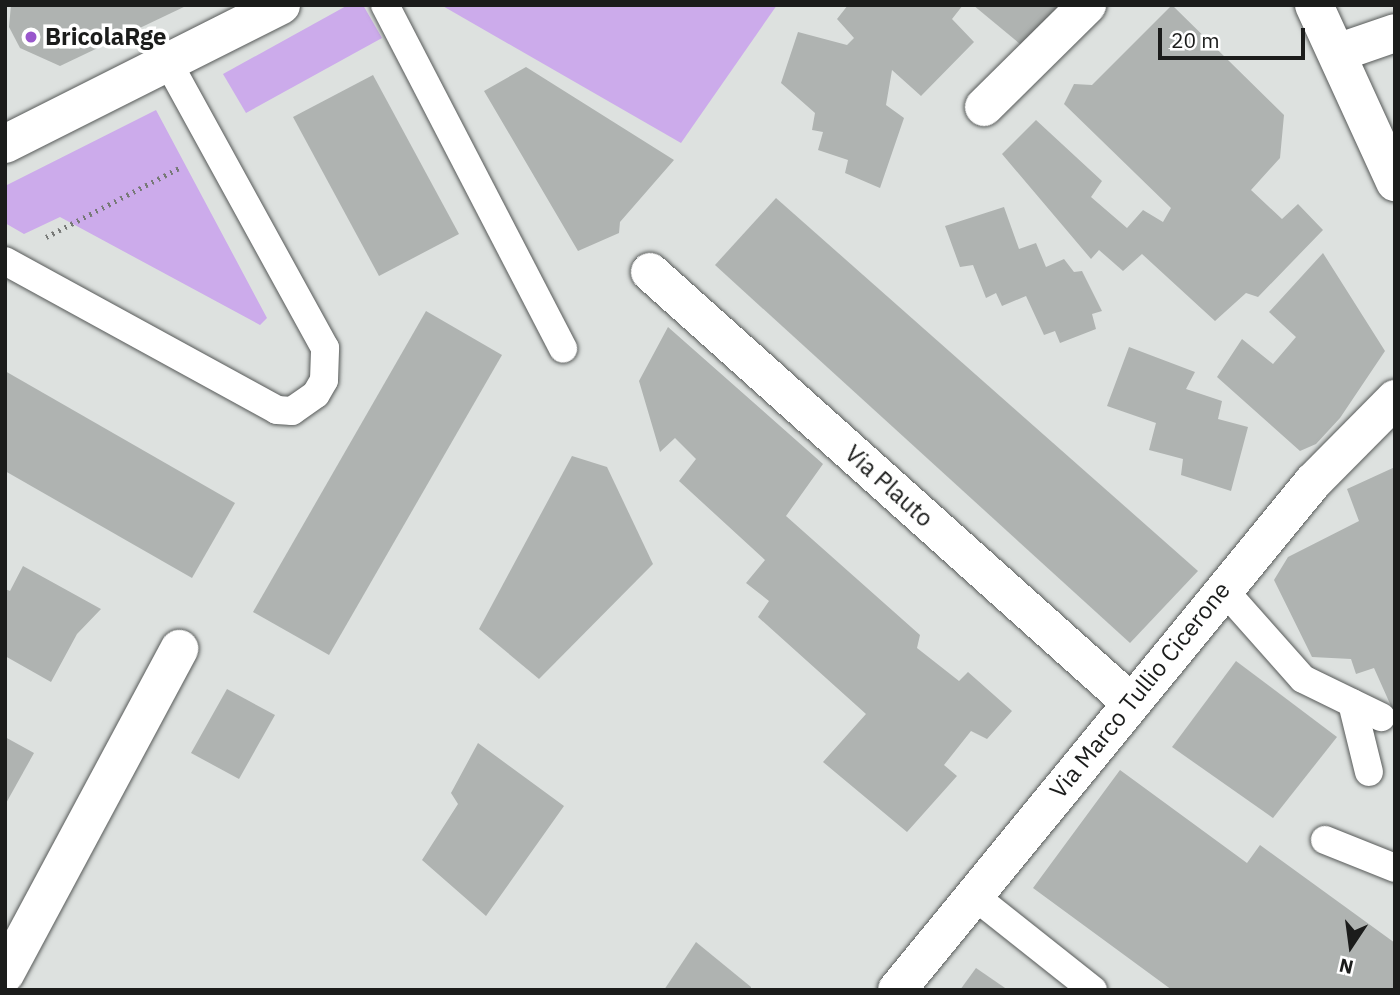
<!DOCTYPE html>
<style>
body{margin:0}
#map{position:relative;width:1400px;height:995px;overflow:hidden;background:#dde1df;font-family:"IBM Plex Sans",sans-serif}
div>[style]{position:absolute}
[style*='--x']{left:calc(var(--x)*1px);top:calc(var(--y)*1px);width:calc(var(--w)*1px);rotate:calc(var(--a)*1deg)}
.green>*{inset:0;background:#ccabeb}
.building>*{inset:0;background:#afb3b1}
.path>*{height:4.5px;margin-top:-2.25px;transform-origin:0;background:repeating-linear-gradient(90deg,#777977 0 2px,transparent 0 7px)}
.roads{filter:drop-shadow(0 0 2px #575a59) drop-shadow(0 0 2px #575a59)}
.service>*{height:28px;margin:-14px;padding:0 14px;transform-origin:14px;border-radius:14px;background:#fff}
.minor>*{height:38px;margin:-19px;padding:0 19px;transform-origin:19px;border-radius:19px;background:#fff}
.tertiary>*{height:38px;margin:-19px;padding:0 19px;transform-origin:19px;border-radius:19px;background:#fff}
.dots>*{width:19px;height:19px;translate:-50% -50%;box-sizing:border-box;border:4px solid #fff;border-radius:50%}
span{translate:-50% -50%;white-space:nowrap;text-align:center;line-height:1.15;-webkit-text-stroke:7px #fff;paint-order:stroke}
.poi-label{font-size:24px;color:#1b1c1b;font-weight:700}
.left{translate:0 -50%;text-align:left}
.street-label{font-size:24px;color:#1b1c1b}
.frame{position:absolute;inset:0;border:7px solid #1b1c1b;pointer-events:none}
.north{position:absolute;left:1316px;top:911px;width:70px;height:70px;-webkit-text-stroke:5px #fff;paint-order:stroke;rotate:193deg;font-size:19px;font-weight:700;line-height:28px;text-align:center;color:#1b1c1b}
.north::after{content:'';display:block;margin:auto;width:24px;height:32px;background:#1b1c1b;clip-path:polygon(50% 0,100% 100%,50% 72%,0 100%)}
.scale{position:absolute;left:1158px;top:28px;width:147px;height:32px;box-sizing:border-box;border:4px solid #1b1c1b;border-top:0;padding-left:9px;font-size:21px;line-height:24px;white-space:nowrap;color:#1b1c1b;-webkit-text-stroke:5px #fff;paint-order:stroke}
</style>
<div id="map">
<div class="green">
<div style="clip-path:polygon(348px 5px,363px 5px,382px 38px,246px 113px,223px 74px)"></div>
<div style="clip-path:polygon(441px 5px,777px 5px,681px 143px)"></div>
<div style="clip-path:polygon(156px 110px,267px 318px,260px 325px,60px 217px,24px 234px,5px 223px,5px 186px)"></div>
</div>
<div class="building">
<div style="clip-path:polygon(11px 5px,188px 5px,60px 66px,20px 48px,9px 27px)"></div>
<div style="clip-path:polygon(848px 5px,963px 5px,952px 19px,974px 42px,921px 96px,892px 70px,886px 105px,904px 118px,880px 188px,845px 173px,848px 160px,818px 150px,823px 132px,812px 130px,815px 113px,781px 83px,798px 32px,847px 45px,854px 38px,837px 19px)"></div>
<div style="clip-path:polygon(973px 5px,1067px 5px,1026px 49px)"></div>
<div style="clip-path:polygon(1172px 5px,1284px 115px,1280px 158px,1251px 190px,1282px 219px,1298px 204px,1323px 230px,1258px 297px,1246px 293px,1215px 321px,1142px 254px,1123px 271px,1099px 250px,1091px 259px,1002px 154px,1036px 120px,1102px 181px,1091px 197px,1127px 228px,1143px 210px,1163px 222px,1171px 208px,1064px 104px,1074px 84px,1092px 85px)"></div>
<div style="clip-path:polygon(526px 67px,674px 160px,620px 222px,619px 233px,578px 251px,484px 91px)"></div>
<div style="clip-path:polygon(373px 75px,459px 234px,379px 276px,293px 117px)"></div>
<div style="clip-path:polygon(776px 198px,1198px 571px,1130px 643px,715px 265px)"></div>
<div style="clip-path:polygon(1004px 207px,1019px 249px,1036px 243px,1046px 267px,1064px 259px,1074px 272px,1082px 271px,1102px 311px,1092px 314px,1096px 329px,1060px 343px,1055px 331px,1044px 335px,1026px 296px,1002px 306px,996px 293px,986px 298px,973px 265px,960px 267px,945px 226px)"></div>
<div style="clip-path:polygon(1323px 253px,1385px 351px,1340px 418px,1316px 444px,1300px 451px,1217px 377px,1242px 339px,1273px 364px,1296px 337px,1269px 312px)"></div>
<div style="clip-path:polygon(426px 311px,502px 355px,329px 655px,253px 612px)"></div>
<div style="clip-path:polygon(668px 327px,823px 464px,786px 516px,920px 635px,917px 648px,959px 681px,968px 672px,1012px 711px,987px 739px,971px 731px,944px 765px,957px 776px,907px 832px,823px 762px,866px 714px,758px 617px,769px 601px,746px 583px,765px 560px,679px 481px,696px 459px,675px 438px,660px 452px,639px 381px)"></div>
<div style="clip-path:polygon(1129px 347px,1195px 372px,1186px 389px,1222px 401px,1218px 419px,1248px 427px,1231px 491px,1181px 475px,1183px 459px,1149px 450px,1156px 423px,1107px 406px)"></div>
<div style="clip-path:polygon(5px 371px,235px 503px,192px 578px,5px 471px)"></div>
<div style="clip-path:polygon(572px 456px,607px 467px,653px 564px,539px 679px,479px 629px)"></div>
<div style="clip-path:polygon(1395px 467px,1395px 715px,1374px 668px,1356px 674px,1351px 659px,1312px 657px,1274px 580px,1288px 557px,1359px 521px,1347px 489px)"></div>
<div style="clip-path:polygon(23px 566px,101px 609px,77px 634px,51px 682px,5px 656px,5px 589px,10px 591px)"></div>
<div style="clip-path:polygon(1236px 661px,1337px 737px,1273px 818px,1172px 747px)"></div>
<div style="clip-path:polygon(227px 689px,275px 715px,239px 779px,191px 753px)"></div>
<div style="clip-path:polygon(5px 737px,34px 753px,5px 805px)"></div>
<div style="clip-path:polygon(478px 743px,564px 806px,486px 916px,422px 860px,458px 804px,451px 793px)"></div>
<div style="clip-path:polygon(1120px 770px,1247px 863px,1260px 845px,1395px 943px,1395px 990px,1172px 990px,1033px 888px)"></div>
<div style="clip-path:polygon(696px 942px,751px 987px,751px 990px,664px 990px)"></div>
<div style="clip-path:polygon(976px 968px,1008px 990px,960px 990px)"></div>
</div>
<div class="path">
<div style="--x:46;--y:237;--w:152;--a:-27.4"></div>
</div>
<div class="roads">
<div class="service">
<div style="--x:385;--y:5;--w:387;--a:62.6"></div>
<div style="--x:5;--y:261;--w:310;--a:28.7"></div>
<div style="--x:277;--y:410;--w:15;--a:4"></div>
<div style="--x:292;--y:411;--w:29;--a:-35"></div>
<div style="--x:316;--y:394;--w:16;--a:-60"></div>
<div style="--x:324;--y:380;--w:32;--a:-88"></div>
<div style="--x:325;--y:348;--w:326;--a:-118.8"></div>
<div style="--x:1223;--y:589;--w:120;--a:48.4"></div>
<div style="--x:1303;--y:679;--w:87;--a:26"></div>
<div style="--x:1352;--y:703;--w:71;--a:76.2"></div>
<div style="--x:1325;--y:840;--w:75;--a:21.8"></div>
<div style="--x:973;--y:895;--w:153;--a:38.4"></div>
</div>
<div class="minor">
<div style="--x:984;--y:107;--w:145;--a:-44.7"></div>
<div style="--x:5;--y:144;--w:309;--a:-26.7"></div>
<div style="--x:650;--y:272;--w:643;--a:41.85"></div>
<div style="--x:5;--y:974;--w:369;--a:-61.8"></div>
<div style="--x:897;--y:990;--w:657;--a:-50.69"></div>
<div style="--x:1313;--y:482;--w:117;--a:-45.3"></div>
</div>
<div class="tertiary">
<div style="--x:1314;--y:5;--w:195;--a:65.4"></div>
<div style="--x:1337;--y:53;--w:61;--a:-19"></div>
</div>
</div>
<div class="dots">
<div style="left:31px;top:37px;background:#9957cc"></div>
</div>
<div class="poi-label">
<span class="left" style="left:45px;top:37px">BricolaRge</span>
</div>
<div class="street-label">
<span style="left:889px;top:486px;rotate:42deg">Via Plauto</span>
<span style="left:1140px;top:690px;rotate:-51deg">Via Marco Tullio Cicerone</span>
</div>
<div class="frame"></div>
<div class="north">N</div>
<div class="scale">20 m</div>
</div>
